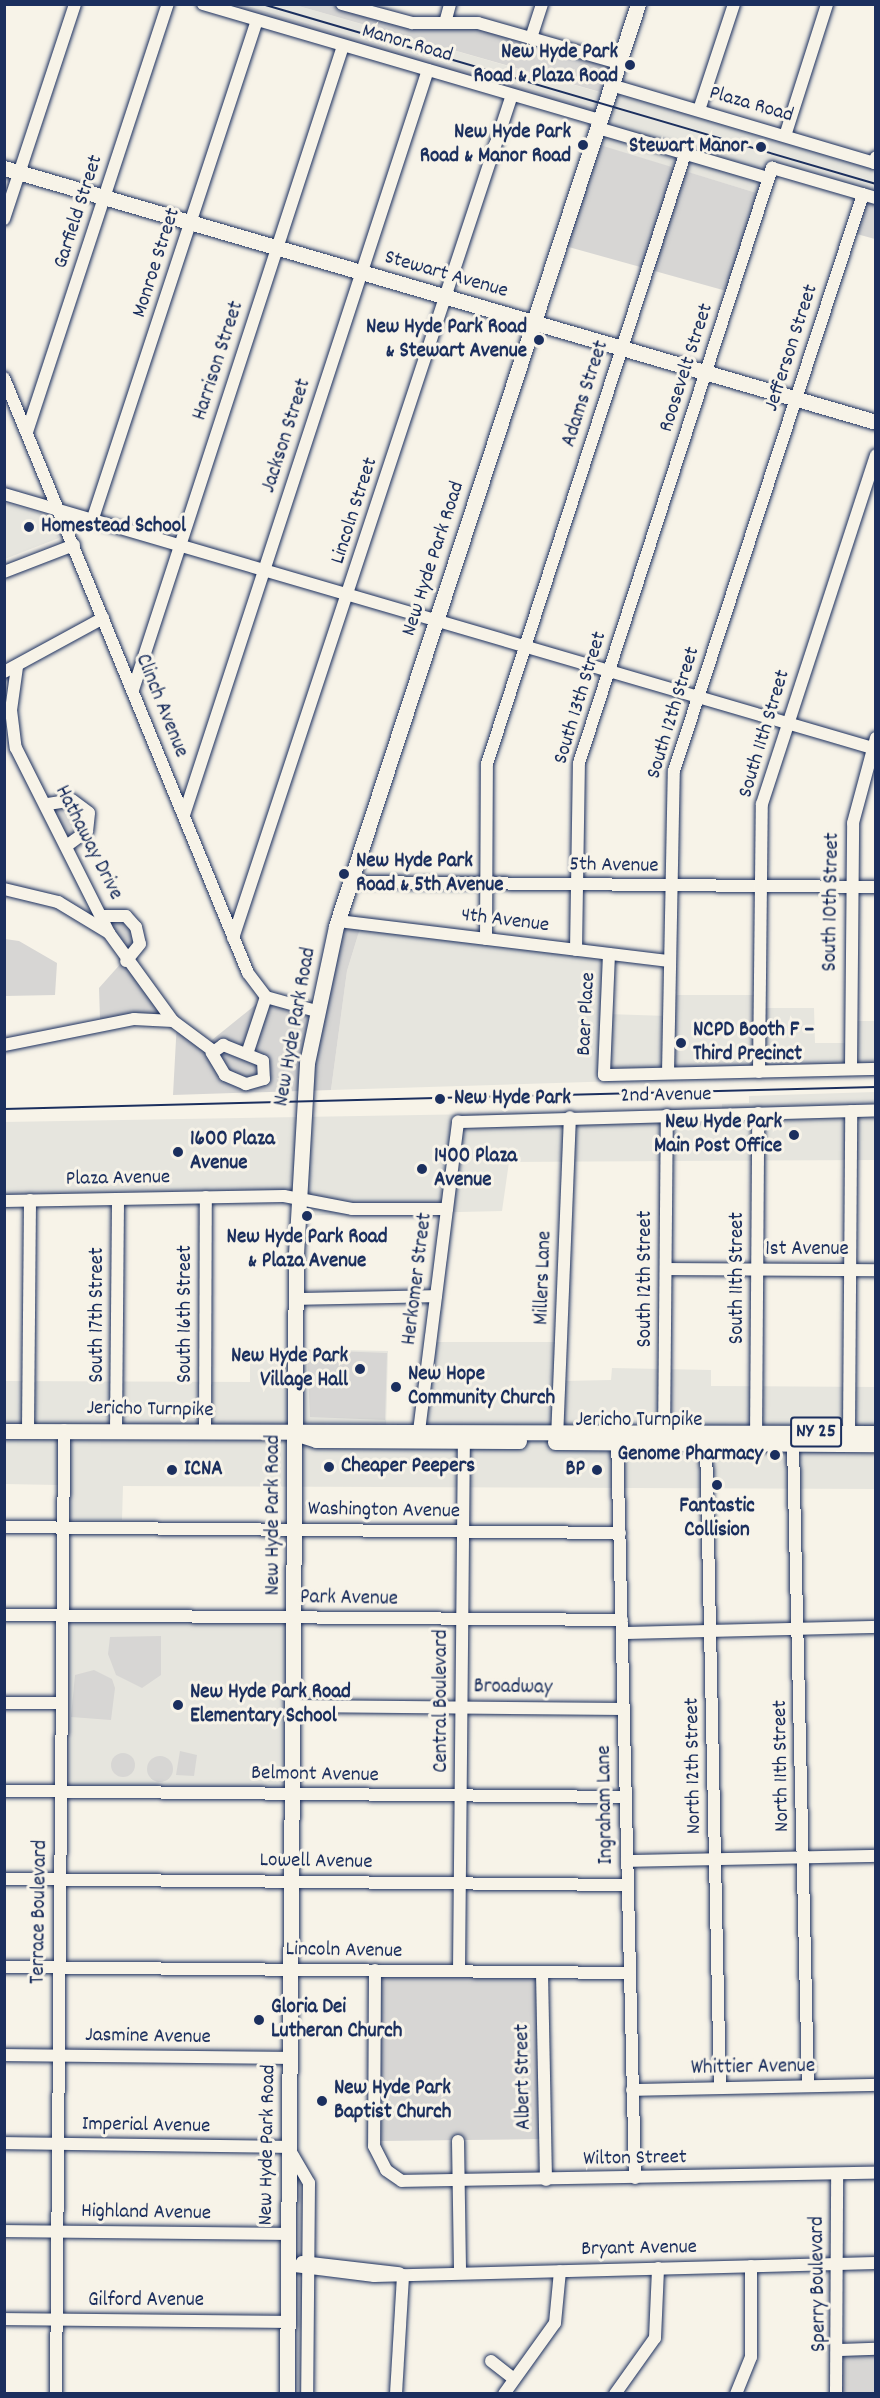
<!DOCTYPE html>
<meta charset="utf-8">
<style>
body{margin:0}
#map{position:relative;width:880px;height:2398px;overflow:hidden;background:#f7f3e8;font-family:Dekko,sans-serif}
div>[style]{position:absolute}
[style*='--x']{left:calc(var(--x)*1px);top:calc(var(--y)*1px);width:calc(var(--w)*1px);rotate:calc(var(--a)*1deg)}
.built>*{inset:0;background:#e6e5de}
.green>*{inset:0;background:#d7d6d4}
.round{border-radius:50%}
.roads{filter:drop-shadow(0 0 2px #1b2f5e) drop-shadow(0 0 2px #1b2f5e)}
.minor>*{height:12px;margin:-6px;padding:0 6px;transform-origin:6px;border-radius:6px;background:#f7f3e8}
.major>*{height:15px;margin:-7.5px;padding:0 7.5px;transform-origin:7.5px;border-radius:7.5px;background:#f7f3e8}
.rail>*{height:2px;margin:-1px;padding:0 1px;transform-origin:1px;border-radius:1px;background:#1b2f5e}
.dots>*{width:16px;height:16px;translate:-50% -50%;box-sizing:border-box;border:3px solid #f7f3e8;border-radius:50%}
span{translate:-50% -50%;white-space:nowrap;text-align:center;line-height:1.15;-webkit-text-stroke:6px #f7f3e8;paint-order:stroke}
.shield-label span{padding:2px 4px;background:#f7f3e8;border:2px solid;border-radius:4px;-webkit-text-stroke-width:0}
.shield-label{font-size:20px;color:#1b2f5e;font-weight:700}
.street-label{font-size:21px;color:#1b2f5e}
.poi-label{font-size:21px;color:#1b2f5e;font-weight:700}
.right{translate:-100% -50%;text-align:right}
.left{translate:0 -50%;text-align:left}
.frame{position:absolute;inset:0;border:6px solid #1b2f5e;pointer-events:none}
</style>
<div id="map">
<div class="built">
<div style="clip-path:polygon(241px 5px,295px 5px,606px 94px,609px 86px,875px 169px,875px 194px,770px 163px,760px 194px,591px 143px,602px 110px)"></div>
<div style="clip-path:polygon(5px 503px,49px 516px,59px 538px,5px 559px)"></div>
<div style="clip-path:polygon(362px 922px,610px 952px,607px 1014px,668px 1016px,668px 995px,758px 995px,759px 1008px,814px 1008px,815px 1043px,851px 1043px,851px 1021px,875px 1021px,875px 1073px,331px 1090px,347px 971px)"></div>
<div style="clip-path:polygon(875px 1092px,876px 1160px,509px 1162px,502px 1211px,292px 1216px,292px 1192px,5px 1199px,4px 1122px,722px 1110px,722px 1104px,749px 1103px,749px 1096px)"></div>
<div style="clip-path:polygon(434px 1342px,565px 1342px,564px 1381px,611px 1380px,612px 1368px,711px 1370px,711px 1386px,875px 1387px,875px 1489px,123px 1486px,122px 1520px,58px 1520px,58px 1485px,5px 1484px,5px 1381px,250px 1382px,250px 1358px,298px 1355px,298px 1349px,388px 1351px,386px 1428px,421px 1429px)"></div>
<div style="clip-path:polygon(64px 1617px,294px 1620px,292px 1794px,63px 1791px)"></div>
</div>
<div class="green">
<div style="clip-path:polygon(206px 5px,244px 5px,602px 110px,599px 118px)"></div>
<div style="clip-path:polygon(295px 5px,344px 5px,411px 24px,474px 23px,617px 62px,607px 94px)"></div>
<div style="clip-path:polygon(600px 145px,760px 194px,730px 292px,565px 246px)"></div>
<div style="clip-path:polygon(866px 191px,875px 194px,875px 239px,853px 233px)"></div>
<div style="clip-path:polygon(50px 805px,81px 805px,88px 824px,69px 842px)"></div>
<div style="clip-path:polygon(104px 917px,125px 917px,139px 936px,126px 959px)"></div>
<div style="clip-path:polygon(336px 919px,362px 922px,347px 971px,331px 1090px,173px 1095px,177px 1021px,207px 1044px,259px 1002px,313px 1009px)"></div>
<div style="clip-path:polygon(5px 939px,19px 941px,57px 963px,55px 995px,5px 996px)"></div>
<div style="clip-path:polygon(123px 961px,141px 987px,170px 1020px,100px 1019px,99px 988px)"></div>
<div style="clip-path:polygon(307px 1350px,387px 1353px,385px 1420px,310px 1417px)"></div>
<div style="clip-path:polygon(161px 1636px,161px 1675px,142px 1688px,116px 1675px,108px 1654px,110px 1637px)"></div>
<div style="clip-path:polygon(94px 1670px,112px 1679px,115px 1688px,111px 1720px,71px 1717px,75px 1675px)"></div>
<div style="clip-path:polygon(180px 1751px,197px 1755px,194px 1776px,176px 1775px)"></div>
<div class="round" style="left:111px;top:1753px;width:24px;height:24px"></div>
<div class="round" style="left:147px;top:1756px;width:26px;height:26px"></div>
<div style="clip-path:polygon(379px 1974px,539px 1975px,542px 2139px,379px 2141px)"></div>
<div style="clip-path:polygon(842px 2352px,875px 2352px,875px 2393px,838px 2394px)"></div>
</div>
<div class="roads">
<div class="minor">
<div style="--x:203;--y:4;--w:414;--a:16.3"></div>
<div style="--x:342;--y:4;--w:73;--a:15.2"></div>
<div style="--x:412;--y:23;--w:66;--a:0"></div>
<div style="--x:478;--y:23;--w:146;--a:15.9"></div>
<div style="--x:445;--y:23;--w:20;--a:-75"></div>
<div style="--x:531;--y:38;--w:36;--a:-72"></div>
<div style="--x:611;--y:85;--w:274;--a:16.5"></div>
<div style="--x:874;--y:163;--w:6;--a:-72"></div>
<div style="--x:699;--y:110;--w:112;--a:-71.7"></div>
<div style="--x:598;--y:128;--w:177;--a:16.4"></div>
<div style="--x:785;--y:136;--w:139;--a:-72.3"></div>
<div style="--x:4;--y:219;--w:226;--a:-71.7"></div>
<div style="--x:4;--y:378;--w:643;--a:67.7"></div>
<div style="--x:248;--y:973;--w:30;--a:53"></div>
<div style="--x:266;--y:997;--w:52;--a:15.6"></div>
<div style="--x:27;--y:432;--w:451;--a:-71.8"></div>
<div style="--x:4;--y:494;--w:909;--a:16.3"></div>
<div style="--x:93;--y:518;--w:524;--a:-71.77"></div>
<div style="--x:4;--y:572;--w:75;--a:-21.1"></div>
<div style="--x:17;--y:667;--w:43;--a:97.9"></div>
<div style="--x:11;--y:710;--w:38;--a:83"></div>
<div style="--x:16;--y:748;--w:207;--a:63.3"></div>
<div style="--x:109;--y:933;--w:109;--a:54"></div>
<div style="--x:4;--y:672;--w:113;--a:-28.6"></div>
<div style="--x:133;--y:690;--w:677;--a:-71.94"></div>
<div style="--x:48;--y:804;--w:24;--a:-9"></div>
<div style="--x:72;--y:800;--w:21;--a:37"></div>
<div style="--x:89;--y:813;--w:18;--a:96"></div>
<div style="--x:87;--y:831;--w:24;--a:144"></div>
<div style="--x:184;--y:815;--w:784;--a:-71.87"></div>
<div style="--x:351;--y:882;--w:525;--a:0.55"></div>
<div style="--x:4;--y:889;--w:56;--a:13.5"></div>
<div style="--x:58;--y:902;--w:60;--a:31.3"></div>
<div style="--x:103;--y:916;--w:23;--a:0"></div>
<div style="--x:126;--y:916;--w:15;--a:48"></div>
<div style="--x:136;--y:927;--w:17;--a:77"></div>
<div style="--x:140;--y:944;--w:22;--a:129"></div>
<div style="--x:338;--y:921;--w:332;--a:6.9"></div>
<div style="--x:233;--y:938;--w:888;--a:-71.69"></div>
<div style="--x:486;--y:939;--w:175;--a:-89.7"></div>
<div style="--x:487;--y:764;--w:641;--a:-72.02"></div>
<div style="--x:576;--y:950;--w:187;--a:-89.1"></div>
<div style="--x:579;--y:763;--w:626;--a:-72.03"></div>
<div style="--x:772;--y:168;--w:108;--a:16.1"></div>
<div style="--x:609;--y:954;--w:121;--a:92.4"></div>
<div style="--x:604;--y:1075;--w:272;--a:-1.3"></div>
<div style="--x:4;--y:1045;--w:133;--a:-11.3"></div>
<div style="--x:134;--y:1019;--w:39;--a:3"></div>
<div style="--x:173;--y:1021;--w:49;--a:36.6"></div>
<div style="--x:223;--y:1045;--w:43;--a:21.8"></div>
<div style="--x:263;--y:1061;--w:18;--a:87"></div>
<div style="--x:264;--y:1079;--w:19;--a:164"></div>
<div style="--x:246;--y:1084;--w:23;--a:-157"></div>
<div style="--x:225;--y:1075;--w:26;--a:-121"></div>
<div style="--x:212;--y:1053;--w:14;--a:-36"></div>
<div style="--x:248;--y:1051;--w:57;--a:-71.6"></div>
<div style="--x:851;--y:1069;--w:246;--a:-89.5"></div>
<div style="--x:853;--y:823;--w:88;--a:-74.9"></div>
<div style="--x:759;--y:1072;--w:268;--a:-89.4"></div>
<div style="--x:762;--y:804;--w:367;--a:-71.9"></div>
<div style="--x:668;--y:1073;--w:302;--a:-88.9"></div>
<div style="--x:674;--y:771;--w:607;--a:-71.86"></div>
<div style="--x:4;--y:1201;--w:280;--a:-1"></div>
<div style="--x:284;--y:1196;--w:69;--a:10.8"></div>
<div style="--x:352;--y:1209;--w:95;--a:0"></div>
<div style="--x:666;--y:1269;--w:210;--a:0.3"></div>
<div style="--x:296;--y:1299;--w:140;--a:-1.2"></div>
<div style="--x:28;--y:1430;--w:230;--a:-89.5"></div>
<div style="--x:116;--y:1431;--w:232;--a:-89.5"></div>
<div style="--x:205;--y:1432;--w:235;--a:-89.8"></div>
<div style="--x:849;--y:1433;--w:322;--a:-89.6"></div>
<div style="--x:617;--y:1436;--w:742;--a:88.61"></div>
<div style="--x:418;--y:1439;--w:320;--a:-82.8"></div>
<div style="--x:458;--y:1122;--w:418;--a:-1.6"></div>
<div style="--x:557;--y:1439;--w:322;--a:-87.7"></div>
<div style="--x:756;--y:1439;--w:326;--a:-89.6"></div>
<div style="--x:664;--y:1441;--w:326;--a:-89.5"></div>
<div style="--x:706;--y:1443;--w:645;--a:88.76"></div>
<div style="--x:793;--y:1444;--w:642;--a:88.66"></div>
<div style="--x:4;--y:1527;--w:616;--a:0.56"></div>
<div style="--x:4;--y:1615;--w:618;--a:0.46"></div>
<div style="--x:622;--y:1633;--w:254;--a:-1.4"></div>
<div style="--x:4;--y:1703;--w:58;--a:0"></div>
<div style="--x:293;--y:1706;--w:331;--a:0.5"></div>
<div style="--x:4;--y:1791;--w:621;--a:0.55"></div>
<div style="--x:627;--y:1861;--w:249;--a:-1.2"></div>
<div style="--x:4;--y:1879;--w:623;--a:0.55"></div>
<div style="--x:4;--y:1967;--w:625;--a:0.55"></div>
<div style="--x:375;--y:1970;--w:176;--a:90.3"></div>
<div style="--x:374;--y:2146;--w:27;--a:63"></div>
<div style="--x:386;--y:2170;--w:19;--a:35"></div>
<div style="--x:402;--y:2181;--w:474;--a:-1"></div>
<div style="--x:459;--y:1971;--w:537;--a:-89.47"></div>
<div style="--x:542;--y:1972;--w:208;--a:88.9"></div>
<div style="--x:4;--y:2055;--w:286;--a:0.6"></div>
<div style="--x:632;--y:2090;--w:244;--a:-1.2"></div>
<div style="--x:458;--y:2141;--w:132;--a:89.1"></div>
<div style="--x:4;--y:2143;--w:284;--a:0.8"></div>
<div style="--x:288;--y:2147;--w:42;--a:59.7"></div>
<div style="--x:309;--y:2183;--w:211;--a:90.5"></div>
<div style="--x:4;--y:2231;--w:283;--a:0.6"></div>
<div style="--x:302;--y:2262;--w:98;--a:6.5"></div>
<div style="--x:287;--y:2265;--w:88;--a:7.2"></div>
<div style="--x:374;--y:2276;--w:502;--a:-1.48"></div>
<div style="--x:4;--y:2319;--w:283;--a:0.6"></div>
<div style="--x:840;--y:2350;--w:36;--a:-2"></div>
<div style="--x:491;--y:2361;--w:29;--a:38"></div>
<div style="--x:56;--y:2394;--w:964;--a:-89.52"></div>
<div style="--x:396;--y:2394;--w:119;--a:-86.6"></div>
<div style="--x:504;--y:2394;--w:87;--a:-54.3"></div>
<div style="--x:555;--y:2323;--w:52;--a:-84.5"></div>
<div style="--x:615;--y:2394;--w:69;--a:-54.5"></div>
<div style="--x:655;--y:2338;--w:70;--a:-87.5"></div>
<div style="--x:736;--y:2394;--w:40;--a:-68"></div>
<div style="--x:751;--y:2357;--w:91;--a:-90"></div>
<div style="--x:836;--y:2394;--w:220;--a:-89.7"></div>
</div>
<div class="major">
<div style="--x:4;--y:168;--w:908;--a:16.24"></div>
<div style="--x:4;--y:1431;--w:872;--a:0.13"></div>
<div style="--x:298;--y:1434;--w:19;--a:18"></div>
<div style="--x:316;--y:1440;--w:203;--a:0.3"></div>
<div style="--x:555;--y:1442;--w:321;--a:0.4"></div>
<div style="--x:287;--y:2394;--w:1140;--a:-89.55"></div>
<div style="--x:296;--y:1254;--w:191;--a:-86.7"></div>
<div style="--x:307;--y:1063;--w:140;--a:-78"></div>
<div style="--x:336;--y:926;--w:970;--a:-71.86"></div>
</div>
</div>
<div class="rail">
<div style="--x:262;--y:4;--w:640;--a:16.34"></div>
<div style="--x:4;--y:1109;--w:872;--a:-1.45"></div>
</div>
<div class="dots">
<div style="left:630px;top:65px;background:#1b2f5e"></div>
<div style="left:583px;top:145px;background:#1b2f5e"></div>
<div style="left:761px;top:147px;background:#1b2f5e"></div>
<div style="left:539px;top:340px;background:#1b2f5e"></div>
<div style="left:29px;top:527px;background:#1b2f5e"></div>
<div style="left:344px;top:874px;background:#1b2f5e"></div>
<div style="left:681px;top:1043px;background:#1b2f5e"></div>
<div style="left:440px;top:1099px;background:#1b2f5e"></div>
<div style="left:794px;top:1135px;background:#1b2f5e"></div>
<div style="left:178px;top:1152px;background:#1b2f5e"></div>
<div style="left:422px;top:1169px;background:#1b2f5e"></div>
<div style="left:307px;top:1216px;background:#1b2f5e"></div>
<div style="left:360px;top:1369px;background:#1b2f5e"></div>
<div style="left:396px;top:1387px;background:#1b2f5e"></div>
<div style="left:775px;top:1455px;background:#1b2f5e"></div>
<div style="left:329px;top:1467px;background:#1b2f5e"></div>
<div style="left:172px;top:1470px;background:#1b2f5e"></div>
<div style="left:597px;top:1470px;background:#1b2f5e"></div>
<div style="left:717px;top:1485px;background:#1b2f5e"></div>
<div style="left:178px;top:1705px;background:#1b2f5e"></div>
<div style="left:259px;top:2020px;background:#1b2f5e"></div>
<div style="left:322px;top:2101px;background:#1b2f5e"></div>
</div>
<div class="shield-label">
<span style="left:816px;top:1432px">NY 25</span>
</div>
<div class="street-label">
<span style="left:407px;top:44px;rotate:16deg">Manor Road</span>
<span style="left:751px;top:105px;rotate:16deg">Plaza Road</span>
<span style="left:79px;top:212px;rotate:-72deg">Garfield Street</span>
<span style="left:157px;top:263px;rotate:-72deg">Monroe Street</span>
<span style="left:446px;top:275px;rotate:16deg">Stewart Avenue</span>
<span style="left:792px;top:348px;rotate:-72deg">Jefferson Street</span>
<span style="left:219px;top:361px;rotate:-72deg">Harrison Street</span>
<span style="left:687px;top:368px;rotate:-72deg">Roosevelt Street</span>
<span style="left:586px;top:394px;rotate:-72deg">Adams Street</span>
<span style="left:287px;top:436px;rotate:-72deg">Jackson Street</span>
<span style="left:355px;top:511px;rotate:-72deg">Lincoln Street</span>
<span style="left:434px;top:559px;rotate:-72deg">New Hyde Park Road</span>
<span style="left:581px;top:698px;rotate:-73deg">South 13th Street</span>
<span style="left:161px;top:706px;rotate:68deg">Clinch Avenue</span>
<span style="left:674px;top:713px;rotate:-73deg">South 12th Street</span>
<span style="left:765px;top:734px;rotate:-73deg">South 11th Street</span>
<span style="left:88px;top:843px;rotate:63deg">Hathaway Drive</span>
<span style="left:614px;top:866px;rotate:1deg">5th Avenue</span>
<span style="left:832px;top:902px;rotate:-89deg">South 10th Street</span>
<span style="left:505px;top:921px;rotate:7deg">4th Avenue</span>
<span style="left:587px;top:1014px;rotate:-87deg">Baer Place</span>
<span style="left:296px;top:1027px;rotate:-80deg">New Hyde Park Road</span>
<span style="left:666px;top:1096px;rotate:-1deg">2nd Avenue</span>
<span style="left:118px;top:1179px;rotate:-1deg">Plaza Avenue</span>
<span style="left:807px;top:1250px">1st Avenue</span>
<span style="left:544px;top:1278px;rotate:-88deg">Millers Lane</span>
<span style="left:738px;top:1278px;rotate:-90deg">South 11th Street</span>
<span style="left:418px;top:1279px;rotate:-83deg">Herkomer Street</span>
<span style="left:646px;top:1279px;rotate:-90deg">South 12th Street</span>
<span style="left:186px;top:1314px;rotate:-90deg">South 16th Street</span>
<span style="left:98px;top:1315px;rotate:-90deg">South 17th Street</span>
<span style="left:150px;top:1410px;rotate:1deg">Jericho Turnpike</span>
<span style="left:639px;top:1421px">Jericho Turnpike</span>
<span style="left:384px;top:1511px;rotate:1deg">Washington Avenue</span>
<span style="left:274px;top:1515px;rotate:-90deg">New Hyde Park Road</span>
<span style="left:349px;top:1599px;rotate:1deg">Park Avenue</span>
<span style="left:513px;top:1688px;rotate:1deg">Broadway</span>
<span style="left:442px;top:1701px;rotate:-90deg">Central Boulevard</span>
<span style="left:694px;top:1766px;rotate:-91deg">North 12th Street</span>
<span style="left:782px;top:1766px;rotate:-91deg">North 11th Street</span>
<span style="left:315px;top:1775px;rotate:1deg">Belmont Avenue</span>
<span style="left:606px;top:1805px;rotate:-91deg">Ingraham Lane</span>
<span style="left:316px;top:1862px;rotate:1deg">Lowell Avenue</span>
<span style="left:40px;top:1912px;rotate:-89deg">Terrace Boulevard</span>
<span style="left:344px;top:1951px;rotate:1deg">Lincoln Avenue</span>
<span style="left:148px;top:2037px;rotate:1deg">Jasmine Avenue</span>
<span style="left:753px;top:2068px;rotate:-1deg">Whittier Avenue</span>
<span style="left:524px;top:2077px;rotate:-91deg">Albert Street</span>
<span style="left:146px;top:2126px;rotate:1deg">Imperial Avenue</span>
<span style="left:268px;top:2145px;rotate:-89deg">New Hyde Park Road</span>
<span style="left:635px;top:2159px;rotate:-1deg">Wilton Street</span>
<span style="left:146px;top:2213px;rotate:1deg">Highland Avenue</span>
<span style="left:639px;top:2249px;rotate:-1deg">Bryant Avenue</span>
<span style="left:819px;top:2284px;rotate:-91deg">Sperry Boulevard</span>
<span style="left:146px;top:2301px">Gilford Avenue</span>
</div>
<div class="poi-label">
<span class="right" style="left:618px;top:65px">New Hyde Park<br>Road &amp; Plaza Road</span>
<span class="right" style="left:571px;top:145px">New Hyde Park<br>Road &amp; Manor Road</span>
<span class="right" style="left:748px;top:147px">Stewart Manor</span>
<span class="right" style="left:527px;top:340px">New Hyde Park Road<br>&amp; Stewart Avenue</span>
<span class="left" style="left:41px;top:527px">Homestead School</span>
<span class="left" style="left:356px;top:874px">New Hyde Park<br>Road &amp; 5th Avenue</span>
<span class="left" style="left:693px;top:1043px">NCPD Booth F –<br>Third Precinct</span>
<span class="left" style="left:454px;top:1099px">New Hyde Park</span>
<span class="right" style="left:782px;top:1135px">New Hyde Park<br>Main Post Office</span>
<span class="left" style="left:190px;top:1152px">1600 Plaza<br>Avenue</span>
<span class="left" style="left:434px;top:1169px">1400 Plaza<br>Avenue</span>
<span style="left:307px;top:1250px">New Hyde Park Road<br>&amp; Plaza Avenue</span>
<span class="right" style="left:348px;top:1369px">New Hyde Park<br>Village Hall</span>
<span class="left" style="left:408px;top:1387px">New Hope<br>Community Church</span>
<span class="right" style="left:763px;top:1455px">Genome Pharmacy</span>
<span class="left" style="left:341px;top:1467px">Cheaper Peepers</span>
<span class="left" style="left:184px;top:1470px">ICNA</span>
<span class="right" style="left:585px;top:1470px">BP</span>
<span style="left:717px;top:1519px">Fantastic<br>Collision</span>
<span class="left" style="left:190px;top:1705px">New Hyde Park Road<br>Elementary School</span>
<span class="left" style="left:271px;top:2020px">Gloria Dei<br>Lutheran Church</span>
<span class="left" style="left:334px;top:2101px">New Hyde Park<br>Baptist Church</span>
</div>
<div class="frame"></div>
</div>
